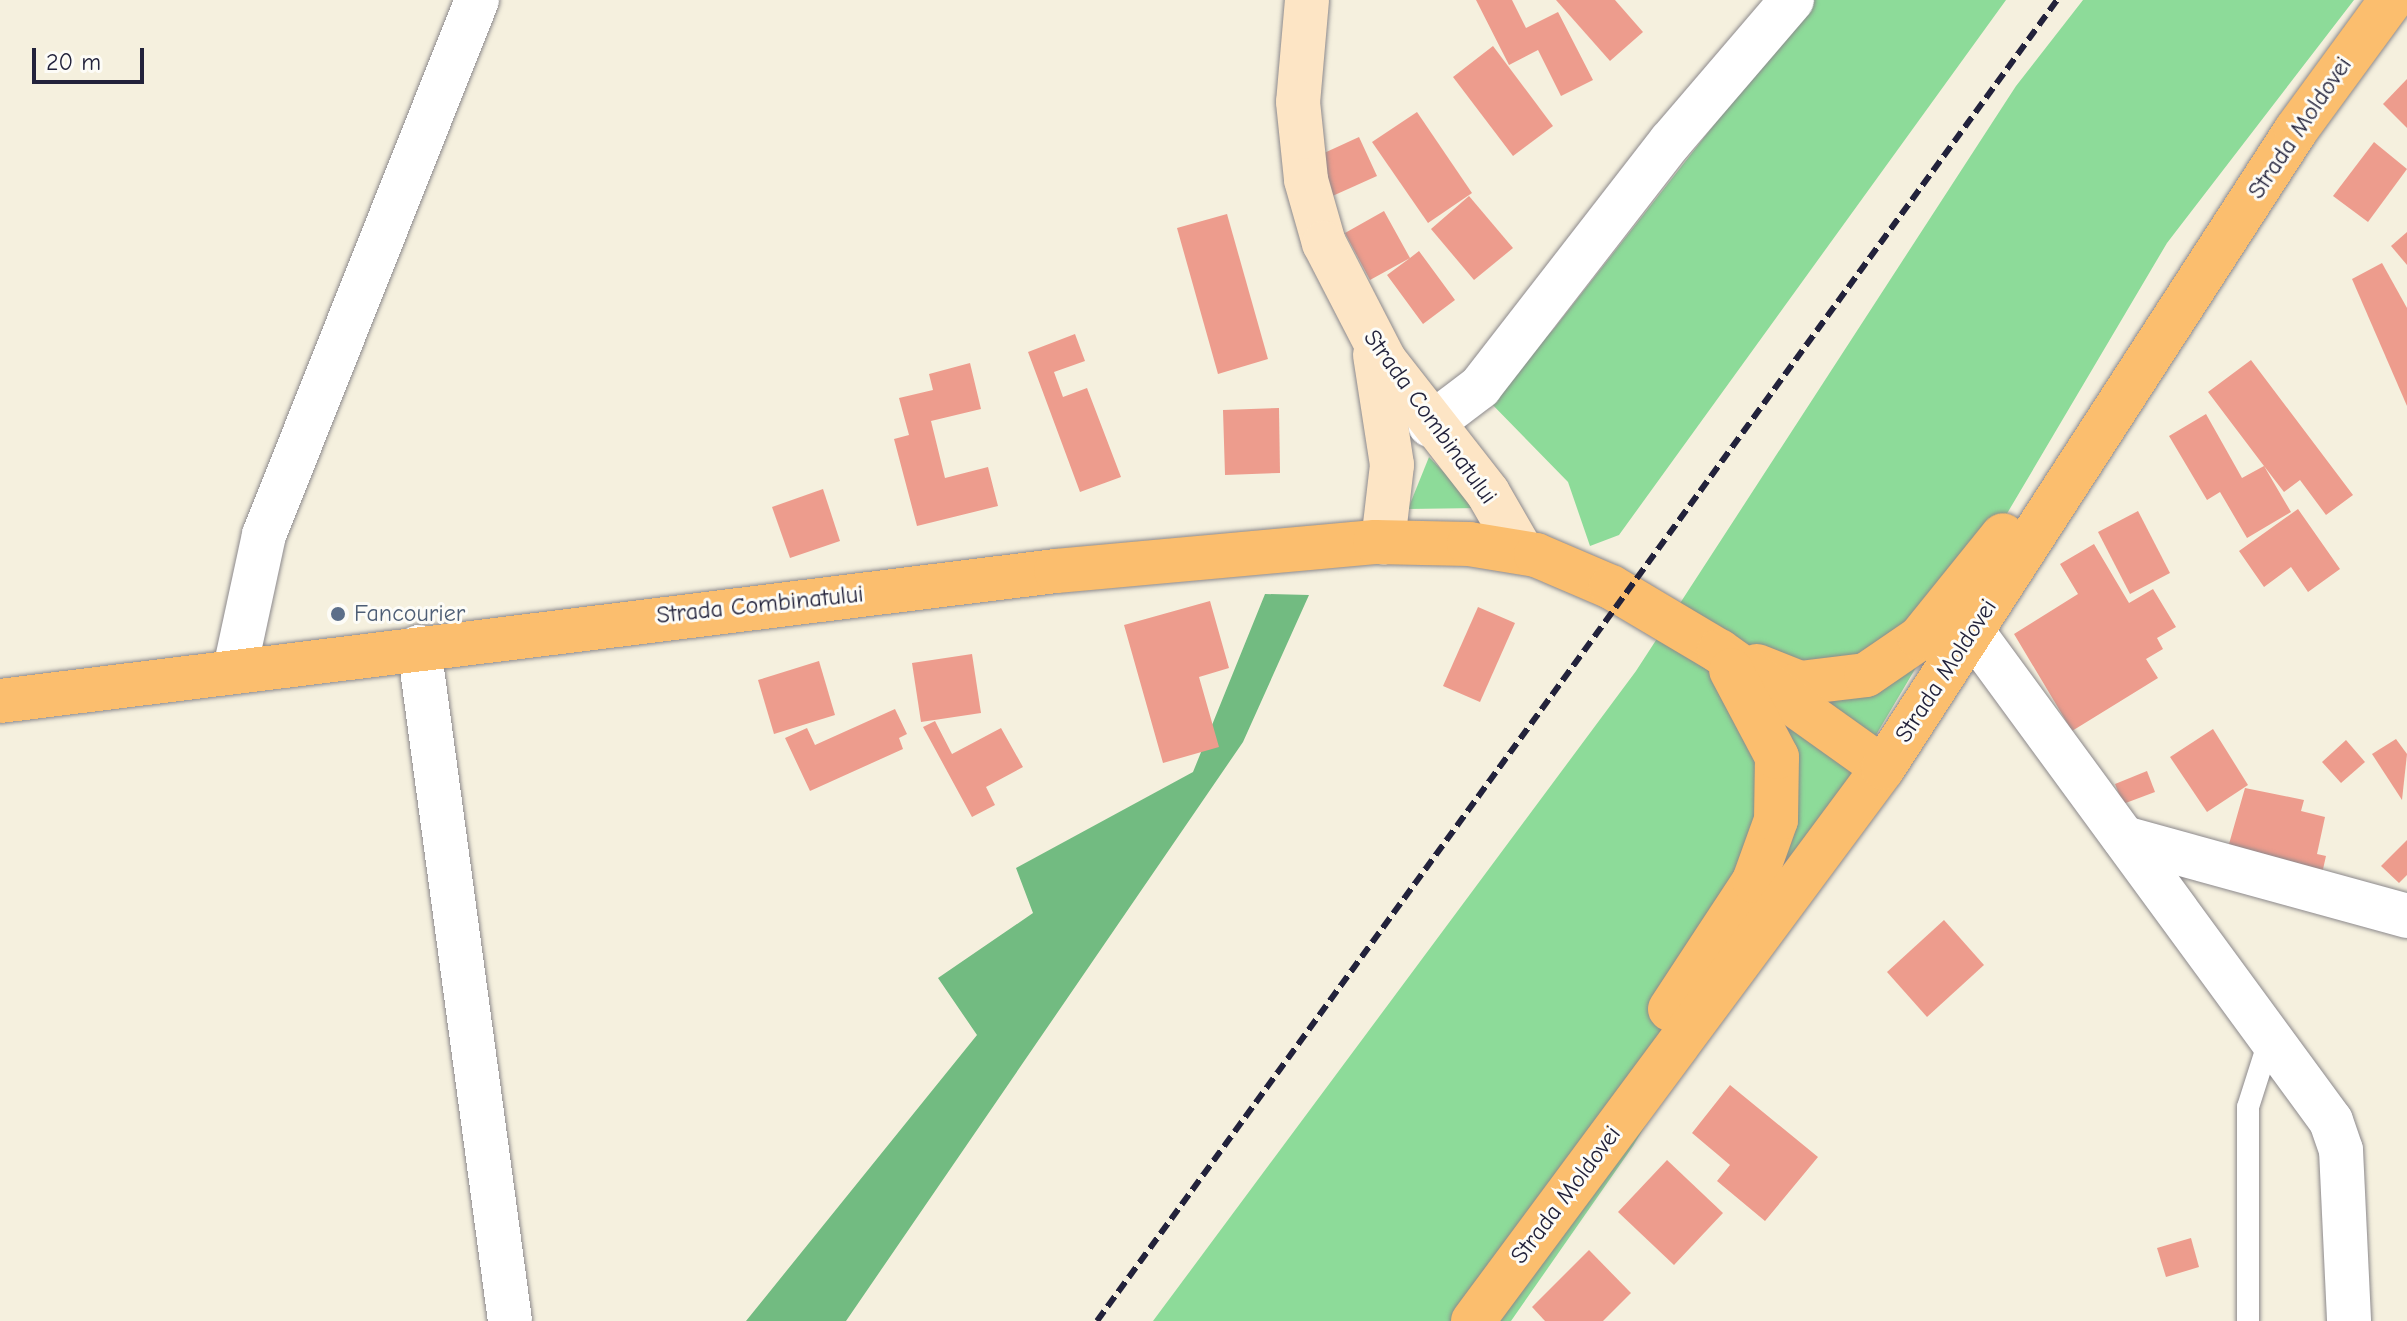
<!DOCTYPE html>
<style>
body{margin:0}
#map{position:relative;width:2407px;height:1321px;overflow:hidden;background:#f5f0de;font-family:"Comic Neue",sans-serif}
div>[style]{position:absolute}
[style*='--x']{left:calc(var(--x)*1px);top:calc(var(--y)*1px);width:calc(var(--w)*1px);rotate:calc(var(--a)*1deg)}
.green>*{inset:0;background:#8ddb99}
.forest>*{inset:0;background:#72bb81}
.building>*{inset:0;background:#ed9c8d}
.roads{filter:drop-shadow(0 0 2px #8c898c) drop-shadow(0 0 2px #8c898c)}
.lane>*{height:22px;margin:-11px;padding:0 11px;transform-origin:11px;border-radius:11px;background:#fff}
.street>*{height:44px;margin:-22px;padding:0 22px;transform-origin:22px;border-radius:22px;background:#fff}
.secondary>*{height:44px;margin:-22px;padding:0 22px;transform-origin:22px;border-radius:22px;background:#fde5c5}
.primary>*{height:44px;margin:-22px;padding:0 22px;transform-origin:22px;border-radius:22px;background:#fbbe6e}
.rail>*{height:6px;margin-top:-3px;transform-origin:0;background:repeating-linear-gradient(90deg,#22223b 0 12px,transparent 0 18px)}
.dots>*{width:22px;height:22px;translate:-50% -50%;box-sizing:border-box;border:4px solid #fdfcf7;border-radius:50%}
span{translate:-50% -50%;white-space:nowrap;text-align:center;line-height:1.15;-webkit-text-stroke:6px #fdfcf7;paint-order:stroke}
.street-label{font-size:24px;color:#22223b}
.service-label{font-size:24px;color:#4e5e75}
.left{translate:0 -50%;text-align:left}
.scale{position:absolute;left:32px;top:48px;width:112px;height:36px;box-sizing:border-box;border:4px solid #22223b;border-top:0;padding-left:10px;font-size:24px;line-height:28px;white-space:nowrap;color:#22223b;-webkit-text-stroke:6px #fdfcf7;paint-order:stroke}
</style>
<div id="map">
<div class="green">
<div style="clip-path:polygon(1812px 0,2006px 0,1619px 535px,1590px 546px,1568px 482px,1484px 396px,1553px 330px)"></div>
<div style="clip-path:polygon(2083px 0,2354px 0,2167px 243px,1633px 1146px,1511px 1321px,1153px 1321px,1636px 671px,2016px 86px)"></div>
<div style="clip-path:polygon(1429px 457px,1479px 508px,1408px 509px)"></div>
</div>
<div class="forest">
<div style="clip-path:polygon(1265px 594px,1309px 595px,1243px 742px,846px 1321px,746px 1321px,977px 1035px,938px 978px,1033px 913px,1016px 868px,1193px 772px)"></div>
</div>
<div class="building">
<div style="clip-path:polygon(1476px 0,1512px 0,1526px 28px,1558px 12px,1593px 80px,1561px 96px,1538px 50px,1509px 65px)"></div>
<div style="clip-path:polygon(1556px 0,1615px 0,1643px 32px,1610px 61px)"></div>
<div style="clip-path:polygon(1493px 46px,1553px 126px,1513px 156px,1453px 77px)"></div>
<div style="clip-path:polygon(2407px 79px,2407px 128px,2383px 104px)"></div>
<div style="clip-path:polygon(1417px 112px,1472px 193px,1428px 223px,1372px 142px)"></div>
<div style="clip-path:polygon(1359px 137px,1377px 176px,1328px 198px,1311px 159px)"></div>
<div style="clip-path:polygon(2374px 142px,2407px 169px,2368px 222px,2333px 196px)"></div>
<div style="clip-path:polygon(1469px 196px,1513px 248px,1474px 280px,1431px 229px)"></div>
<div style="clip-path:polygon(1384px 211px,1410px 258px,1419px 251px,1455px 300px,1423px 324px,1387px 275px,1410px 258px,1370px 280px,1345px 233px)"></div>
<div style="clip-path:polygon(1227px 214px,1268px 359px,1218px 374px,1177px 228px)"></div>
<div style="clip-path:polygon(2407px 232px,2407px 265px,2391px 246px)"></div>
<div style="clip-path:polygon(2382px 263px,2407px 308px,2407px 406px,2352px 279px)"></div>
<div style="clip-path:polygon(1075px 334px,1085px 361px,1054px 372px,1063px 397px,1087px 388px,1121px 477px,1080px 492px,1028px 352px)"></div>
<div style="clip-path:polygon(2251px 360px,2353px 495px,2326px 515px,2300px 480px,2284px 492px,2264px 466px,2291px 512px,2247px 538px,2220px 492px,2207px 500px,2169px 436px,2206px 414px,2242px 478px,2264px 466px,2208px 392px)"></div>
<div style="clip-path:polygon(970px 363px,981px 409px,931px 421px,945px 478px,988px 467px,998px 506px,917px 526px,894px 439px,909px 435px,899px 398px,933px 390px,929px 374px)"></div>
<div style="clip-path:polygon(1279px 408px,1280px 473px,1225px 475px,1223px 410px)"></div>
<div style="clip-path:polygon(823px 489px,840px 541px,790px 558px,772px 507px)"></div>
<div style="clip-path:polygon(2298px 509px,2340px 569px,2308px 592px,2291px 567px,2264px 587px,2239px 551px)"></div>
<div style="clip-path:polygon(2138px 511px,2170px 573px,2130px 594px,2098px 532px)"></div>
<div style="clip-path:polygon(2094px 544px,2129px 603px,2153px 589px,2176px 627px,2157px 638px,2163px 649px,2146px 659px,2158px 678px,2072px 731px,2014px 634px,2078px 594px,2060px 564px)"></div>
<div style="clip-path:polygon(1210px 601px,1229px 668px,1199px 677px,1219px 747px,1163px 763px,1124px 625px)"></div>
<div style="clip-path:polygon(1478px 607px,1515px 623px,1480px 702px,1443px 686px)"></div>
<div style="clip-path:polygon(972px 654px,981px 713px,921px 722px,912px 663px)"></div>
<div style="clip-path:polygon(819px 661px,835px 715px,774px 734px,758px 680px)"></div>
<div style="clip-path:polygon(895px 709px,907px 734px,899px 738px,903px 749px,810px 791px,785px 738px,807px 728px,815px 745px)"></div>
<div style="clip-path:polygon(935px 721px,952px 754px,1001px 728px,1023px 767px,986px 787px,995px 805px,972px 817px,923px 727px)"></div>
<div style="clip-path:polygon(2213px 729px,2248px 785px,2207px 812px,2170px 757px)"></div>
<div style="clip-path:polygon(2396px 739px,2407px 754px,2402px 800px,2372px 754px)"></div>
<div style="clip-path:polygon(2346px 740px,2365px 762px,2341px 783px,2322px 762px)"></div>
<div style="clip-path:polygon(2147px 771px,2155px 792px,2123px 804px,2115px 784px)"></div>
<div style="clip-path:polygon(2245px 788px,2304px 800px,2301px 811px,2325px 817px,2317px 854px,2326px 856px,2321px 878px,2225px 858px)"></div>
<div style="clip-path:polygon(2407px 840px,2407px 875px,2399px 883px,2381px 866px)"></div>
<div style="clip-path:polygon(1944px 920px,1984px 965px,1927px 1017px,1887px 972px)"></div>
<div style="clip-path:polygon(1730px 1085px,1818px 1157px,1765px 1221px,1717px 1181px,1730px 1165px,1692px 1133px)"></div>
<div style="clip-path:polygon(1667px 1160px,1723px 1213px,1674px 1265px,1618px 1212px)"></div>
<div style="clip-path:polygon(2191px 1238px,2199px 1267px,2166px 1277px,2157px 1248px)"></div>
<div style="clip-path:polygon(1589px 1250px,1631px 1293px,1603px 1321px,1545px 1321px,1532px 1307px)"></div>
</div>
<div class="roads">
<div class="lane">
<div style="--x:2248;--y:1321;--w:214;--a:-90"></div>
<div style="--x:2248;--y:1107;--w:72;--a:-72.3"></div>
</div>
<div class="street">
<div style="--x:1430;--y:425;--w:63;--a:-37.2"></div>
<div style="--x:1480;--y:387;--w:311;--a:-52.2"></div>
<div style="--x:1671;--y:141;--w:186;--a:-49.4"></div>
<div style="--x:1972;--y:631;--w:607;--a:53.77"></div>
<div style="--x:2331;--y:1121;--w:31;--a:71"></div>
<div style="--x:2341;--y:1150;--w:171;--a:87.3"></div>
<div style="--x:419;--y:647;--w:680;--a:82.31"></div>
<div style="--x:235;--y:669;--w:137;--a:-77.8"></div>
<div style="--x:264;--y:535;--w:576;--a:-68.29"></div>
<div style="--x:2124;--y:838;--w:294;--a:15.4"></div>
</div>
<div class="secondary">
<div style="--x:1307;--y:0;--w:102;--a:95"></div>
<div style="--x:1298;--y:102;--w:78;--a:84.1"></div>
<div style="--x:1306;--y:180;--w:66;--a:74.1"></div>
<div style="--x:1324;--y:243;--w:133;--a:62.7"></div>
<div style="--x:1385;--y:361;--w:167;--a:52"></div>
<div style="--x:1488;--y:493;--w:68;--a:60"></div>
<div style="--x:1375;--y:355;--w:111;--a:81.2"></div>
<div style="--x:1392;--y:465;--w:78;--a:96.7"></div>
</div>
<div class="primary">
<div style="--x:1757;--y:666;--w:46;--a:21.6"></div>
<div style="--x:1800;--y:683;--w:66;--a:-6.9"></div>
<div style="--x:1866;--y:675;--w:65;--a:-34.4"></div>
<div style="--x:1920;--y:638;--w:132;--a:-51.1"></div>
<div style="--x:0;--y:701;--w:1064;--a:-7.02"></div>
<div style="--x:1056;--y:571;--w:320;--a:-5.2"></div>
<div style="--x:1375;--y:542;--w:94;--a:1.2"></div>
<div style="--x:1469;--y:544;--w:68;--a:9.3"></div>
<div style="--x:1536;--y:555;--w:82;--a:23.1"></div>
<div style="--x:1611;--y:587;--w:126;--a:30.7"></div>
<div style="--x:1719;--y:651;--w:201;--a:35.5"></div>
<div style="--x:1670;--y:1009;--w:153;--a:-56.7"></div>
<div style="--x:1754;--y:881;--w:65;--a:-70.2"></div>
<div style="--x:1776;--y:820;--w:63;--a:-89.1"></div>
<div style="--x:1777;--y:757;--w:98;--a:-117.9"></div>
<div style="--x:1473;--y:1321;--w:688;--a:-53.45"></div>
<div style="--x:1883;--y:768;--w:760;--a:-57.08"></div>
<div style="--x:2296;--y:130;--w:161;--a:-53.8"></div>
</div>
</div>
<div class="rail">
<div style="--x:1097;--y:1321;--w:1633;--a:-53.99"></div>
</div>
<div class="dots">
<div style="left:338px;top:614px;background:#5c6f8a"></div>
</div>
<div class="street-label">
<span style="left:2300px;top:128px;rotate:-56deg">Strada Moldovei</span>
<span style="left:1430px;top:417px;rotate:54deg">Strada Combinatului</span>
<span style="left:760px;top:605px;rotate:-6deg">Strada Combinatului</span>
<span style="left:1946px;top:671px;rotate:-57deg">Strada Moldovei</span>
<span style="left:1566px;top:1195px;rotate:-53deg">Strada Moldovei</span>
</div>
<div class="service-label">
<span class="left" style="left:354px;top:614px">Fancourier</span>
</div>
<div class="scale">20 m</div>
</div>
